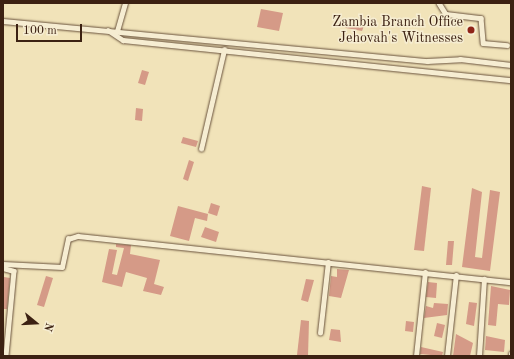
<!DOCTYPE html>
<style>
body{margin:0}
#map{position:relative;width:514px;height:359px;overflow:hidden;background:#f1e3b9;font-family:"Old Standard TT",serif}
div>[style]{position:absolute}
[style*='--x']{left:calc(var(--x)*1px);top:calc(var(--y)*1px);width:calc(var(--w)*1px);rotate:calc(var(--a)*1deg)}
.building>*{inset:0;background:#d59a87}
.roads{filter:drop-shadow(0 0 1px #69523c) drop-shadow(0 0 1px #69523c)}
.minor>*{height:4.5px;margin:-2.25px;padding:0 2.25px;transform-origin:2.25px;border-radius:2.25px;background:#f6edd2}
.dots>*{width:11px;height:11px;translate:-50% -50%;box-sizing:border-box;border:2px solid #f6edd2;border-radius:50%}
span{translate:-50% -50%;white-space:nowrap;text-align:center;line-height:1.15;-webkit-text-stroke:3px #f6edd2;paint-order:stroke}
.poi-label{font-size:14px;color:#3c2112}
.right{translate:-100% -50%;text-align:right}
.frame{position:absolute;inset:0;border:4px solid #3c2112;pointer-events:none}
.north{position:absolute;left:16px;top:303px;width:40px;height:40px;-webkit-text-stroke:3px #f6edd2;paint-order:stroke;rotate:108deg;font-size:11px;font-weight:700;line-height:16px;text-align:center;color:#3c2112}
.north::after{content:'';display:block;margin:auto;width:14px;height:18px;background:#3c2112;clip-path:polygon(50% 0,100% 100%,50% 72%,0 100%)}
.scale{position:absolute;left:16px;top:24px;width:66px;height:18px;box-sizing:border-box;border:2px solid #3c2112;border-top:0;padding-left:5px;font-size:12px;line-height:14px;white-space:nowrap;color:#3c2112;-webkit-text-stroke:3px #f6edd2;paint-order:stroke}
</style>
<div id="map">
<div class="building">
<div style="clip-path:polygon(261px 9px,283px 13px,279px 31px,257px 27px)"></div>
<div style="clip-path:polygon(343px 23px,359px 26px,364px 26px,362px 31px,346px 28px)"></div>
<div style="clip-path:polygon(142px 70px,149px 72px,145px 85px,138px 83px)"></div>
<div style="clip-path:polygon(136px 108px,143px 109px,142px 121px,135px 120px)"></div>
<div style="clip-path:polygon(183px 137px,198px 141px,196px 147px,181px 143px)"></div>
<div style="clip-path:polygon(189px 160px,194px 162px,188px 181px,183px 179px)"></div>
<div style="clip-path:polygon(422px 186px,431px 188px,424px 251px,414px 250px)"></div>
<div style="clip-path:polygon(472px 188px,482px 192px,475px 257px,482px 258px,490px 190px,500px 192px,490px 271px,462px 267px)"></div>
<div style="clip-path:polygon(211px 203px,220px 206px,217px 216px,208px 213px)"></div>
<div style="clip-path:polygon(178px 206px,208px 214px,207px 221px,195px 218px,189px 241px,170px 236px)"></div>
<div style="clip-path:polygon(205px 227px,219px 232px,216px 242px,201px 237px)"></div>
<div style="clip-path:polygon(448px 241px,454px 241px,452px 265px,446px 265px)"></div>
<div style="clip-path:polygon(116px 244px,131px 245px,130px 254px,160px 260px,154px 284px,164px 287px,161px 295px,143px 291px,147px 278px,126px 272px,122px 287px,102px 282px,109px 249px,117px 250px,112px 274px,117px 275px,124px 248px,116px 247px)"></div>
<div style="clip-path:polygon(337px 269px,349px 270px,341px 298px,329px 296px,331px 276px,337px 277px)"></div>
<div style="clip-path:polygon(46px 276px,53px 278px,44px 307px,37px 305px)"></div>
<div style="clip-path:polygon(4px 277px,10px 278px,7px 309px,3px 309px)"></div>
<div style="clip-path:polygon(306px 279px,314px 280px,308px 302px,301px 300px)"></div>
<div style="clip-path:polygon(428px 282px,437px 283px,436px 298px,426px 297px)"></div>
<div style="clip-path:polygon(491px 286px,510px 290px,509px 305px,498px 304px,496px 326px,488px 325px)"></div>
<div style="clip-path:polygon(469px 302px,477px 303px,474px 326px,466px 324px)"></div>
<div style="clip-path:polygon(434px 303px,448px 304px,447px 315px,424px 318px,426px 306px,433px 308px)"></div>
<div style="clip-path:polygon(301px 320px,309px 321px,308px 356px,297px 355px)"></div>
<div style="clip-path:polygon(406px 321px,414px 322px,413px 332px,405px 331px)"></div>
<div style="clip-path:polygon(437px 323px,445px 325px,442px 338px,434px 336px)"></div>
<div style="clip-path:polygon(331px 329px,340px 330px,341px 342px,329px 340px)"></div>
<div style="clip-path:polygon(456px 334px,473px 343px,470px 356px,453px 356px)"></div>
<div style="clip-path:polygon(486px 336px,505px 340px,504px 352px,485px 350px)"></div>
<div style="clip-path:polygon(421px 347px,443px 352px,442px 356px,420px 354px)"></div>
</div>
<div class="roads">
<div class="minor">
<div style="--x:439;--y:3;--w:13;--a:58"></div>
<div style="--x:446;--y:14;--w:35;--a:7"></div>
<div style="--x:481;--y:18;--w:25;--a:85"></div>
<div style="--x:483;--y:43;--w:24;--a:5"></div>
<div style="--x:3;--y:21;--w:426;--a:5.4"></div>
<div style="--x:427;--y:61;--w:33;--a:-3"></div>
<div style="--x:460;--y:59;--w:51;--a:6.7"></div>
<div style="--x:108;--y:30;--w:18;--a:34"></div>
<div style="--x:123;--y:40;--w:390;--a:5.9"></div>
<div style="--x:117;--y:31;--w:29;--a:-74"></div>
<div style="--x:201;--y:149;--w:102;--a:-76.9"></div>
<div style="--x:3;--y:264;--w:59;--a:2.9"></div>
<div style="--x:62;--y:267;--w:29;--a:-78"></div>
<div style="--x:68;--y:239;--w:10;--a:-17"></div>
<div style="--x:78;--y:236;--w:435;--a:6.1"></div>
<div style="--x:3;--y:268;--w:11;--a:15"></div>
<div style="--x:14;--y:271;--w:85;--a:95.4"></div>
<div style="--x:320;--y:333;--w:71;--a:-83.6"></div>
<div style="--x:416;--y:356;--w:84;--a:-83.9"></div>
<div style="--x:447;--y:356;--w:81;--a:-83.7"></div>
<div style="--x:479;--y:356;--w:77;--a:-86.3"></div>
<div style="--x:511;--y:356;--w:2;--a:-90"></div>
</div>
</div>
<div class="dots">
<div style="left:471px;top:30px;background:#8f2418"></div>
</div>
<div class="poi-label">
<span class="right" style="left:463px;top:30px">Zambia Branch Office<br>Jehovah's Witnesses</span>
</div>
<div class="frame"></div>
<div class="north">N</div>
<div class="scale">100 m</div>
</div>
